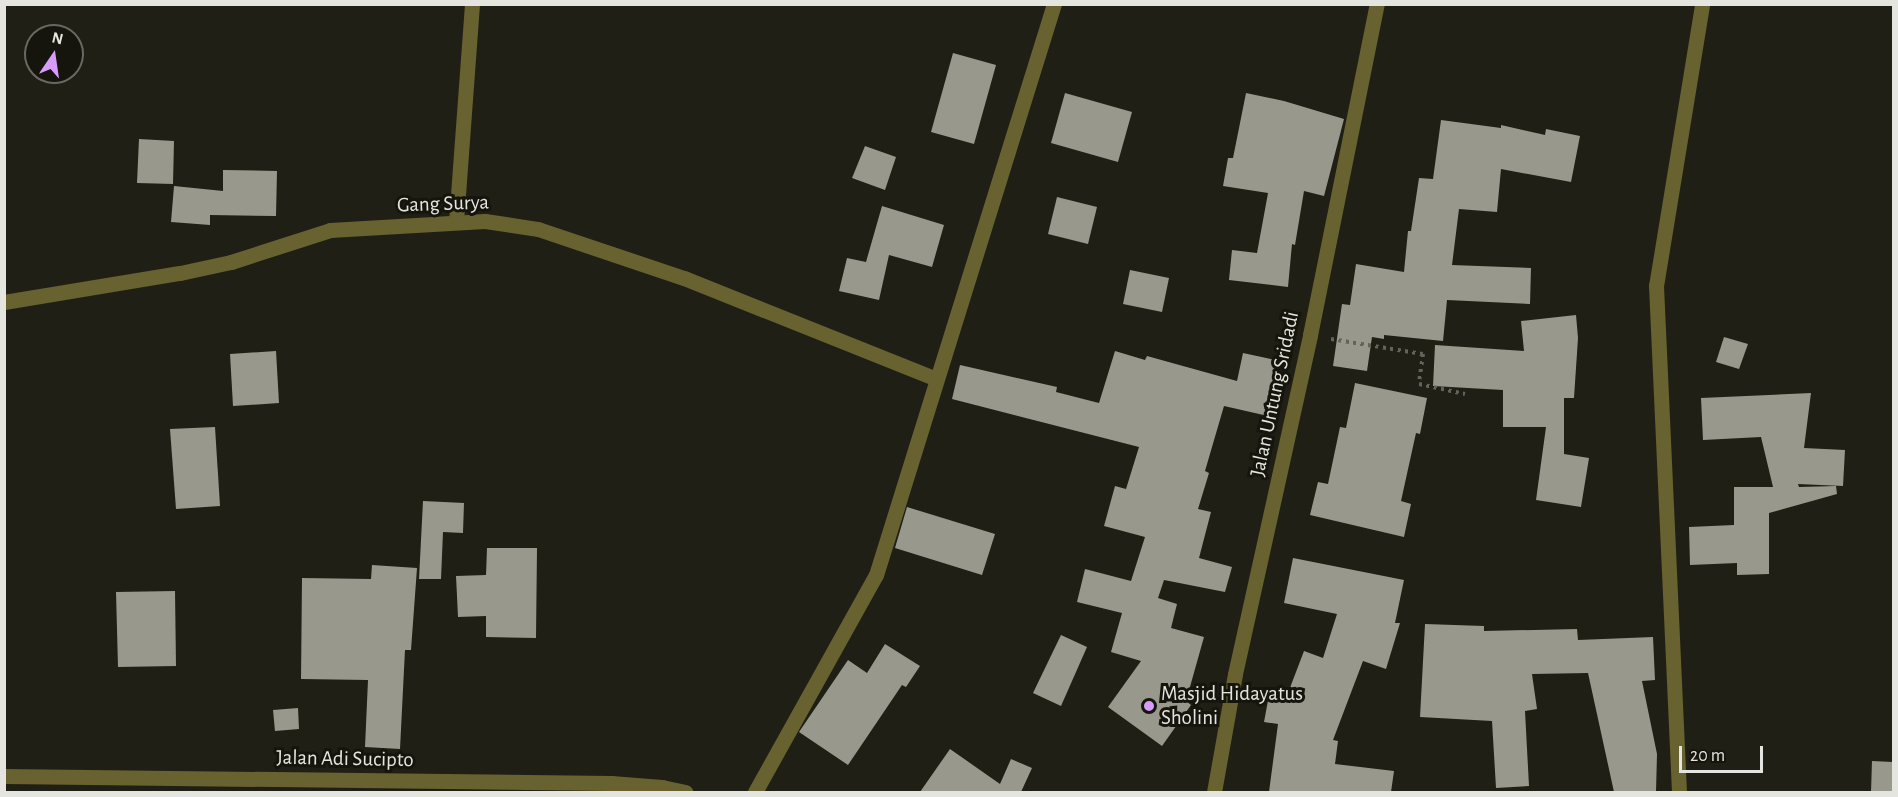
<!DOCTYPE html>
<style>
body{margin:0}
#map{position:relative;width:1898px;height:797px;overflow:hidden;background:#1f1f16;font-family:"Alegreya Sans",sans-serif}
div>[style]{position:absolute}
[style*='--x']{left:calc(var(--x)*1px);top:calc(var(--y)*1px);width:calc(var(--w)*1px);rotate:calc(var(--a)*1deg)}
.building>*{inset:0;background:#99988d}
.path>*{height:4px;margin-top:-2px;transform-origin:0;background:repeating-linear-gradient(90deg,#63635b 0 3px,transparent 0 7.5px)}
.street>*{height:15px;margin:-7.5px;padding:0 7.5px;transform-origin:7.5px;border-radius:7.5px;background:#67622f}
.dots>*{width:16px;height:16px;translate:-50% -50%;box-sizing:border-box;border:3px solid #16150d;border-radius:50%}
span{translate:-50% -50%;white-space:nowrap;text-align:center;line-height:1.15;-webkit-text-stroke:6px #16150d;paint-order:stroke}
.street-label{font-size:21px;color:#e5e5df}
.poi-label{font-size:21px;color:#e5e5df}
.left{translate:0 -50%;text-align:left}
.frame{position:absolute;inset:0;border:6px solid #e5e5df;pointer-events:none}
.north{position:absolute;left:24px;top:24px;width:60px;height:60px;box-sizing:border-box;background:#16150d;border:2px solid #696861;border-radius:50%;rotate:13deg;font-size:16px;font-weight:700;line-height:24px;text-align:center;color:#e5e5df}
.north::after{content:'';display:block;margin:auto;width:21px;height:27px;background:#d79bf9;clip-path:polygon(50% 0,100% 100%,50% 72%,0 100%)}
.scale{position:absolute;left:1679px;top:746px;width:84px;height:27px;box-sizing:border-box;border:3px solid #e5e5df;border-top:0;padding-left:8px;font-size:18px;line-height:21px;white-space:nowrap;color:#e5e5df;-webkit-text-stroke:4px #16150d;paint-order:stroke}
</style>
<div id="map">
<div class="building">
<div style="clip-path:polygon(953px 53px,996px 65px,974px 144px,931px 132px)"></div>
<div style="clip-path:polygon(1065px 93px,1132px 112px,1118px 162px,1051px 143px)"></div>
<div style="clip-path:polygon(1246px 93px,1284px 101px,1344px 119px,1324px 196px,1304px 191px,1295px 245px,1292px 244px,1288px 287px,1229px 280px,1232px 250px,1257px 253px,1268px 193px,1223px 186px,1228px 158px,1233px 158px)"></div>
<div style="clip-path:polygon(1441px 120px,1501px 128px,1501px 125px,1545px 135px,1546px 129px,1580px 136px,1571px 182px,1501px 169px,1497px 212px,1459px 209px,1452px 265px,1531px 268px,1530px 304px,1447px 300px,1443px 341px,1384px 335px,1384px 339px,1372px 337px,1367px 371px,1333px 366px,1342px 304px,1350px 305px,1356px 264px,1404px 272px,1408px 231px,1411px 231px,1419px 178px,1433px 179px)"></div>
<div style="clip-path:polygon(139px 139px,174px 141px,173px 184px,137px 183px)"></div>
<div style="clip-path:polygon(865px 146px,896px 157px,885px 190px,852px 178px)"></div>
<div style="clip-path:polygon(223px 170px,277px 171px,276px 216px,210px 215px,210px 225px,171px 222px,174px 186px,223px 191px)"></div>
<div style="clip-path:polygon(1057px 197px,1097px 207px,1088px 244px,1048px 234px)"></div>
<div style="clip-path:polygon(882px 206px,944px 225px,932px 267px,889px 255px,879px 300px,839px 291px,847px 258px,866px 262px)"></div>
<div style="clip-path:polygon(1130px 270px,1169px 278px,1162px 312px,1123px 304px)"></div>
<div style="clip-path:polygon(1576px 315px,1578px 338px,1574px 398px,1564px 398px,1564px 454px,1589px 458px,1581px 507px,1536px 500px,1546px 427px,1503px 427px,1503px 390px,1433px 386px,1435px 345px,1524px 351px,1521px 321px)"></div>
<div style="clip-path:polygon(1724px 337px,1748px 344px,1739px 369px,1716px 362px)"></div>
<div style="clip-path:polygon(276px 351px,279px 403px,233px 406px,230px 354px)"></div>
<div style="clip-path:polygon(1115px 351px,1145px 360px,1147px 356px,1237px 381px,1243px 353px,1280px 361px,1268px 416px,1224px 406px,1205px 471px,1209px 473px,1198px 509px,1211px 512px,1199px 558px,1232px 567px,1225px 592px,1164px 580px,1158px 598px,1177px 604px,1171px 628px,1204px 637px,1186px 701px,1191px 705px,1162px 746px,1108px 707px,1141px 661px,1111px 652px,1122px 613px,1077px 602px,1085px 569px,1131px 581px,1145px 537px,1104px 526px,1115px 486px,1126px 489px,1139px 447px,952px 399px,960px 365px,1057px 387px,1056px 392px,1099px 403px)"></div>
<div style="clip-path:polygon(1355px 383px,1427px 398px,1420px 434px,1416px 433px,1401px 501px,1411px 504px,1404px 537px,1310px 515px,1318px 482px,1328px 484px,1340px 427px,1346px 428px)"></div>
<div style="clip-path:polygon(1811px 393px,1804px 448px,1845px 450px,1843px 486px,1798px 484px,1799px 487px,1836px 486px,1837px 494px,1769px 513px,1769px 574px,1737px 575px,1737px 563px,1690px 565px,1689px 527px,1734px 525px,1734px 487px,1773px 487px,1761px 437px,1703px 440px,1701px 398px)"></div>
<div style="clip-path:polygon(215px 427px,220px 506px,176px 509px,170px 429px)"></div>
<div style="clip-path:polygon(423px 501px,464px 503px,463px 533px,443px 532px,441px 579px,419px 579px)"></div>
<div style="clip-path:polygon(907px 507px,995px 534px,982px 575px,895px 548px)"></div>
<div style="clip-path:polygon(487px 548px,537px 548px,536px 638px,486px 637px,486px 616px,458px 617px,456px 576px,486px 575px)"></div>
<div style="clip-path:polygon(1293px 558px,1404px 580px,1395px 623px,1400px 623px,1386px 669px,1363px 661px,1333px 740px,1338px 741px,1335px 764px,1394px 771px,1391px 792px,1269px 792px,1278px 724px,1264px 722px,1270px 690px,1288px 693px,1304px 651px,1323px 658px,1337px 614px,1284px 603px)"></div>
<div style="clip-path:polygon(372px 565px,417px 568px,411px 650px,405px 650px,400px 749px,365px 747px,368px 680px,301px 679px,302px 578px,371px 579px)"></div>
<div style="clip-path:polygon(175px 591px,176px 666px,118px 667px,116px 592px)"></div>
<div style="clip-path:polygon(1425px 624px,1484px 626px,1484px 631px,1577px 629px,1578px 640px,1653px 637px,1655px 680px,1642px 681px,1657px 754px,1656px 792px,1614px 792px,1588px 673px,1532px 674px,1537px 709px,1525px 711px,1529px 786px,1496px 788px,1492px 721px,1420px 717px)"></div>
<div style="clip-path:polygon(1061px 635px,1087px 647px,1061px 706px,1033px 693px)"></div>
<div style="clip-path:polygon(885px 644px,920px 666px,906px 687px,902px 685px,848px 765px,799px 732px,848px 660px,867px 673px)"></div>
<div style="clip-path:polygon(298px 708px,299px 729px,275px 731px,273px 710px)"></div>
<div style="clip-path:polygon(950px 749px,1000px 784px,1011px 759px,1032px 768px,1021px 792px,920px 792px)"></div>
<div style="clip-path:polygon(1872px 761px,1893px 762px,1893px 792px,1871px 792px)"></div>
</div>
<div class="path">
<div style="--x:1331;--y:339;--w:93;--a:9.3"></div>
<div style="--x:1423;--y:354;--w:30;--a:98"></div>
<div style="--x:1419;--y:384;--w:47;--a:12.3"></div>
</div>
<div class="street">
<div style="--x:456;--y:222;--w:219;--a:-85.8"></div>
<div style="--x:4;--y:302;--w:178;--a:-9.4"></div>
<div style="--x:180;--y:273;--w:52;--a:-12.2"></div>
<div style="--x:231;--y:262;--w:104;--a:-17.9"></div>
<div style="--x:330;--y:230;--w:155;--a:-3.3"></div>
<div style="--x:485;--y:221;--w:54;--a:8.6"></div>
<div style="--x:538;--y:229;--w:154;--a:18.6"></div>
<div style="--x:684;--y:278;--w:271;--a:21.8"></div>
<div style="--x:4;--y:776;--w:607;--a:0.66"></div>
<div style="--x:611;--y:783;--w:51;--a:4.5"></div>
<div style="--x:662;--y:787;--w:24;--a:12"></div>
<div style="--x:755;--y:792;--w:248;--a:-60.9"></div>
<div style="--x:876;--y:575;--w:598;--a:-72.69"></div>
<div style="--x:1214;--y:792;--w:120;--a:-79.9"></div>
<div style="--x:1235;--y:674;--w:347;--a:-77.5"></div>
<div style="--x:1310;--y:335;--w:338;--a:-78.6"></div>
<div style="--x:1679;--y:792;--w:507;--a:-92.6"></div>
<div style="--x:1656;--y:286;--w:286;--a:-80.7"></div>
</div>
<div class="dots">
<div style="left:1149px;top:706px;background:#d79bf9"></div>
</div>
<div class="street-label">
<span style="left:443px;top:204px;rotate:-2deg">Gang Surya</span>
<span style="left:1275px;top:394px;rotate:-78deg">Jalan Untung Sridadi</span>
<span style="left:345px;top:759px;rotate:1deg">Jalan Adi Sucipto</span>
</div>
<div class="poi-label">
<span class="left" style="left:1161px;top:706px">Masjid Hidayatus<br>Sholini</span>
</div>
<div class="frame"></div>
<div class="north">N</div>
<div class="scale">20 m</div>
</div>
